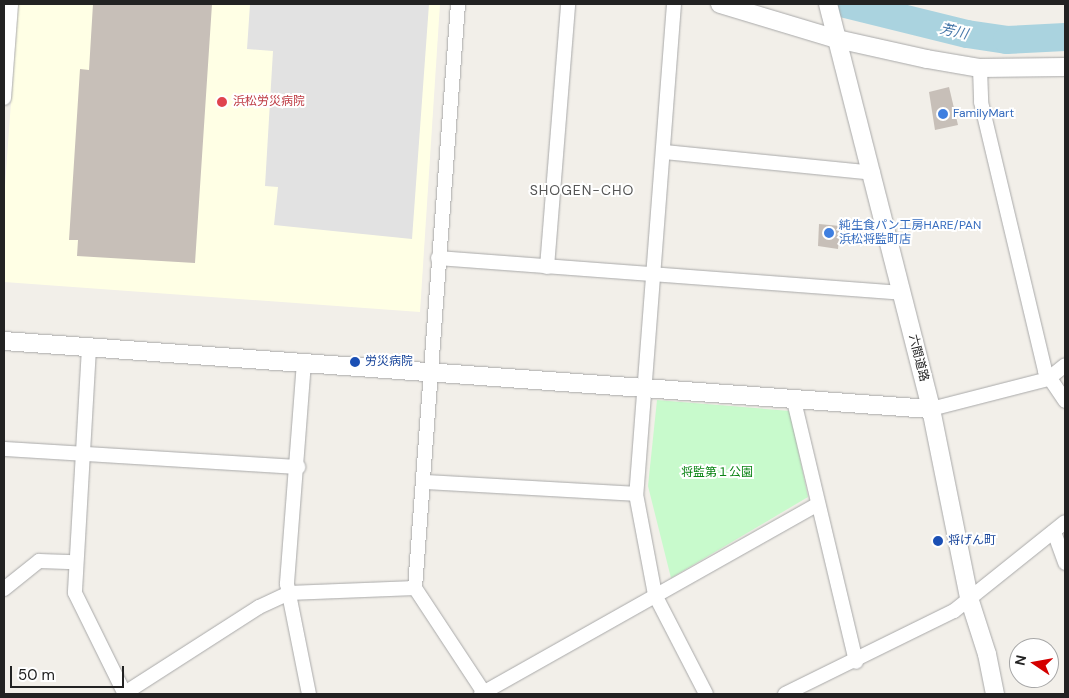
<!DOCTYPE html>
<meta charset="utf-8">
<style>
body{margin:0}
#map{position:relative;width:1069px;height:698px;overflow:hidden;background:#f2efe9;font-family:"DM Sans","Noto Sans JP",sans-serif}
div>[style]{position:absolute}
[style*='--x']{left:calc(var(--x)*1px);top:calc(var(--y)*1px);width:calc(var(--w)*1px);rotate:calc(var(--a)*1deg)}
.education>*{inset:0;background:#ffffe5}
.park>*{inset:0;background:#c8facc}
.parking>*{inset:0;background:#e2e2e2}
.river>*{height:28px;margin:-14px;padding:0 14px;transform-origin:14px;border-radius:14px;background:#aad3df}
.building>*{inset:0;background:#c7bfb8}
.roads{filter:drop-shadow(0 0 1px #a9a9a9) drop-shadow(0 0 1px #a9a9a9)}
.minor>*{height:14px;margin:-7px;padding:0 7px;transform-origin:7px;border-radius:7px;background:#fff}
.tertiary>*{height:18px;margin:-9px;padding:0 9px;transform-origin:9px;border-radius:9px;background:#fff}
.dots>*{width:14px;height:14px;translate:-50% -50%;box-sizing:border-box;border:2px solid #fff;border-radius:50%}
span{translate:-50% -50%;white-space:nowrap;text-align:center;line-height:1.15;-webkit-text-stroke:4px #fff;paint-order:stroke}
.health-label{font-size:12px;color:#be3a42}
.left{translate:0 -50%;text-align:left}
.shop-label{font-size:12px;color:#366cbe}
.street-label{font-size:12px;color:#222}
.transit-label{font-size:12px;color:#164399}
.park-label{font-size:12px;color:#0c8416}
.water-label{font-size:14px;color:#4a7aab;font-style:italic}
.neighbourhood-label{font-size:14px;color:#555;letter-spacing:1px}
.frame{position:absolute;inset:0;border:5px solid #222;pointer-events:none}
.north{position:absolute;left:1009px;top:638px;width:50px;height:50px;box-sizing:border-box;background:#fff;border:1px solid #a7a7a7;border-radius:50%;rotate:282deg;font-size:14px;font-weight:700;line-height:20px;text-align:center;color:#222}
.north::after{content:'';display:block;margin:auto;width:18px;height:22px;background:#d40000;clip-path:polygon(50% 0,100% 100%,50% 72%,0 100%)}
.scale{position:absolute;left:10px;top:666px;width:114px;height:22px;box-sizing:border-box;border:2px solid #222;border-top:0;padding-left:6px;font-size:15px;line-height:18px;white-space:nowrap;color:#222;-webkit-text-stroke:4px #fff;paint-order:stroke}
</style>
<div id="map">
<div class="education">
<div style="clip-path:polygon(18px 4px,440px 4px,420px 312px,4px 282px,4px 200px)"></div>
</div>
<div class="park">
<div style="clip-path:polygon(657px 400px,790px 411px,808px 497px,671px 578px,648px 486px)"></div>
</div>
<div class="parking">
<div style="clip-path:polygon(250px 4px,429px 4px,412px 239px,274px 225px,278px 187px,265px 186px,273px 51px,247px 49px)"></div>
</div>
<div class="river">
<div style="--x:845;--y:4;--w:126;--a:13.8"></div>
<div style="--x:967;--y:34;--w:40;--a:8.5"></div>
<div style="--x:1007;--y:40;--w:58;--a:-3"></div>
</div>
<div class="building">
<div style="clip-path:polygon(93px 4px,212px 4px,195px 263px,77px 256px,78px 240px,69px 240px,80px 69px,89px 70px)"></div>
<div style="clip-path:polygon(949px 87px,958px 125px,935px 130px,929px 92px)"></div>
<div style="clip-path:polygon(819px 224px,840px 226px,838px 249px,818px 246px)"></div>
</div>
<div class="roads">
<div class="minor">
<div style="--x:674;--y:4;--w:491;--a:94.4"></div>
<div style="--x:636;--y:494;--w:103;--a:79.3"></div>
<div style="--x:655;--y:595;--w:111;--a:62.7"></div>
<div style="--x:980;--y:68;--w:34;--a:88"></div>
<div style="--x:981;--y:102;--w:277;--a:76.6"></div>
<div style="--x:1045;--y:371;--w:36;--a:56"></div>
<div style="--x:4;--y:98;--w:94;--a:-85.7"></div>
<div style="--x:664;--y:152;--w:210;--a:5.7"></div>
<div style="--x:438;--y:258;--w:465;--a:4.3"></div>
<div style="--x:547;--y:267;--w:264;--a:-85.4"></div>
<div style="--x:89;--y:348;--w:245;--a:93.3"></div>
<div style="--x:75;--y:593;--w:113;--a:63.7"></div>
<div style="--x:304;--y:362;--w:223;--a:94.4"></div>
<div style="--x:287;--y:584;--w:112;--a:78.7"></div>
<div style="--x:794;--y:401;--w:268;--a:76.6"></div>
<div style="--x:931;--y:409;--w:121;--a:-14.4"></div>
<div style="--x:1048;--y:379;--w:22;--a:-39"></div>
<div style="--x:4;--y:449;--w:295;--a:3.5"></div>
<div style="--x:424;--y:482;--w:212;--a:3.2"></div>
<div style="--x:1054;--y:532;--w:33;--a:70"></div>
<div style="--x:415;--y:588;--w:586;--a:-85.79"></div>
<div style="--x:4;--y:589;--w:45;--a:-38.7"></div>
<div style="--x:39;--y:561;--w:36;--a:2"></div>
<div style="--x:125;--y:693;--w:159;--a:-32.7"></div>
<div style="--x:259;--y:607;--w:33;--a:-25"></div>
<div style="--x:289;--y:593;--w:126;--a:-2.3"></div>
<div style="--x:415;--y:588;--w:127;--a:56.6"></div>
<div style="--x:481;--y:694;--w:387;--a:-29.4"></div>
<div style="--x:785;--y:694;--w:188;--a:-26.2"></div>
<div style="--x:954;--y:611;--w:142;--a:-38.7"></div>
</div>
<div class="tertiary">
<div style="--x:720;--y:4;--w:122;--a:16.7"></div>
<div style="--x:837;--y:39;--w:92;--a:12.5"></div>
<div style="--x:927;--y:59;--w:54;--a:9.6"></div>
<div style="--x:980;--y:68;--w:85;--a:-0.7"></div>
<div style="--x:828;--y:4;--w:418;--a:75.7"></div>
<div style="--x:931;--y:409;--w:193;--a:78.6"></div>
<div style="--x:969;--y:598;--w:59;--a:72.2"></div>
<div style="--x:987;--y:654;--w:41;--a:78.7"></div>
<div style="--x:4;--y:341;--w:929;--a:4.2"></div>
</div>
</div>
<div class="dots">
<div style="left:222px;top:102px;background:#e0444e"></div>
<div style="left:943px;top:114px;background:#3f7fe0"></div>
<div style="left:829px;top:233px;background:#3f7fe0"></div>
<div style="left:355px;top:362px;background:#1a4fb4"></div>
<div style="left:938px;top:541px;background:#1a4fb4"></div>
</div>
<div class="health-label">
<span class="left" style="left:233px;top:102px">浜松労災病院</span>
</div>
<div class="shop-label">
<span class="left" style="left:953px;top:114px">FamilyMart</span>
<span class="left" style="left:839px;top:233px">純生食パン工房HARE/PAN<br>浜松将監町店</span>
</div>
<div class="street-label">
<span style="left:918px;top:358px;rotate:76deg">六間道路</span>
</div>
<div class="transit-label">
<span class="left" style="left:365px;top:362px">労災病院</span>
<span class="left" style="left:948px;top:541px">将げん町</span>
</div>
<div class="park-label">
<span style="left:717px;top:473px">将監第１公園</span>
</div>
<div class="water-label">
<span style="left:954px;top:31px;rotate:13deg">芳川</span>
</div>
<div class="neighbourhood-label">
<span style="left:582px;top:190px">SHOGEN-CHO</span>
</div>
<div class="frame"></div>
<div class="north">N</div>
<div class="scale">50 m</div>
</div>
